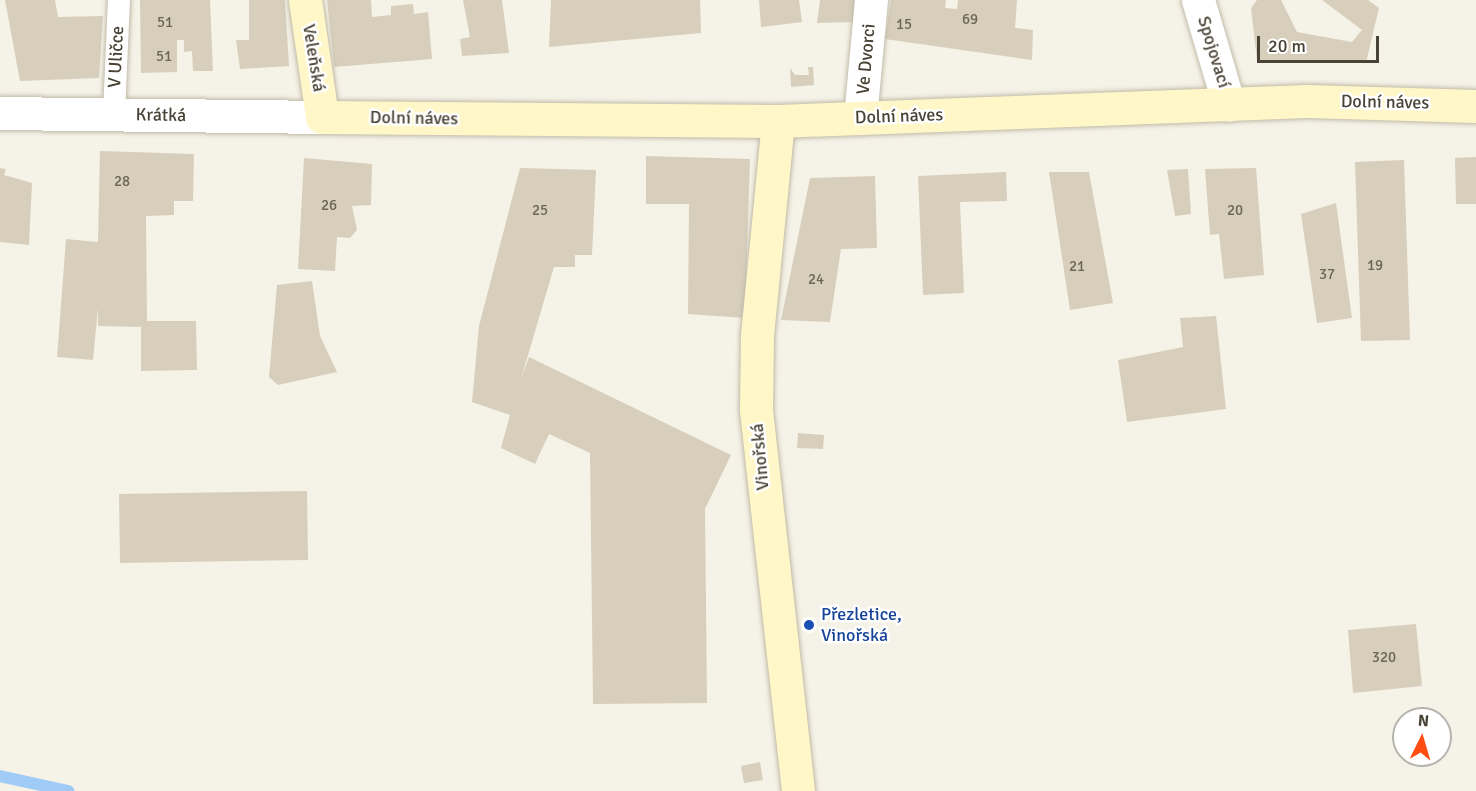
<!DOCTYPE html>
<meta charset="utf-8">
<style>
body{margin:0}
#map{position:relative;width:1476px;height:791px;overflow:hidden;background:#f5f2e7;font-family:Signika,sans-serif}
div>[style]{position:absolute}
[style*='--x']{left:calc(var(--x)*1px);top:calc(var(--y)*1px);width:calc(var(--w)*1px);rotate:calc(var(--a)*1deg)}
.stream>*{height:12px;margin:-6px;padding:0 6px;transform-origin:6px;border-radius:6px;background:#9fcbf6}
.building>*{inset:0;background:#d7cfbc}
.roads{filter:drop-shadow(0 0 2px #c1bba9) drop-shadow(0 0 2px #c1bba9)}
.lane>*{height:22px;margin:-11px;padding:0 11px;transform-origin:11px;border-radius:11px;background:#fff}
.street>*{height:33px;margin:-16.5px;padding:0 16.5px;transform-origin:16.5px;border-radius:16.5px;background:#fff}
.secondary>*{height:33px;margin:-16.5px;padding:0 16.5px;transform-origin:16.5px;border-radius:16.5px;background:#fff7c7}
.dots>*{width:16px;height:16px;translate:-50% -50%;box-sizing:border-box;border:3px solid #fff;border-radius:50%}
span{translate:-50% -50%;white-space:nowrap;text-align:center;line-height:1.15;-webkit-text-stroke:5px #fff;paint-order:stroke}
.number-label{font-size:15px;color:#6c6657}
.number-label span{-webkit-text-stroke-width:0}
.street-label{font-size:18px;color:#494335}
.transit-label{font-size:18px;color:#164399}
.left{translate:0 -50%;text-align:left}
.north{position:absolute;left:1392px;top:707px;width:60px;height:60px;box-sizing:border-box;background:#fff;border:2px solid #b6b4ae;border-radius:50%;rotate:5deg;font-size:16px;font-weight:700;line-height:24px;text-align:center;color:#494335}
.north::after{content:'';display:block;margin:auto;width:21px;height:27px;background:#ff4d14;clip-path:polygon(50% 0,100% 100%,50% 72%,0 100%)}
.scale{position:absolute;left:1257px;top:36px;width:122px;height:27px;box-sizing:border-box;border:3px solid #494335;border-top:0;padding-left:8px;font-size:18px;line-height:21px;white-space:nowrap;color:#494335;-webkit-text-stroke:4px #fff;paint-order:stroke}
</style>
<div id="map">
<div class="stream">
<div style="--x:0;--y:776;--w:70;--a:12.4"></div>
</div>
<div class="building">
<div style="clip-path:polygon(5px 0,55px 0,58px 17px,103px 16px,99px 78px,20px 81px)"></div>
<div style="clip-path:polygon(140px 0,210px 0,213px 71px,193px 71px,192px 51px,184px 52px,184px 40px,177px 40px,177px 72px,141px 73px)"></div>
<div style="clip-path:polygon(249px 0,285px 0,289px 66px,240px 69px,236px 40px,249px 40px)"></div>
<div style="clip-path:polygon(327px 0,371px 0,372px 17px,391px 15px,391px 6px,413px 4px,414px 14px,428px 12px,432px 59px,334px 67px)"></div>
<div style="clip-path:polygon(463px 0,502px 0,509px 53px,462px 56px,460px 39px,470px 37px)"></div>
<div style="clip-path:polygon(551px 0,700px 0,701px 33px,549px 47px)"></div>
<div style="clip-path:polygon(759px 0,799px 0,802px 22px,761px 27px)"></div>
<div style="clip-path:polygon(820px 0,857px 0,855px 22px,817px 23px)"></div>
<div style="clip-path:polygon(891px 0,946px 0,945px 8px,957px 9px,958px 0,1017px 0,1015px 28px,1033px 30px,1032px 60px,885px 39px)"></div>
<div style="clip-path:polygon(1257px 0,1281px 0,1297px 32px,1352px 42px,1362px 30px,1322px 0,1368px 0,1379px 8px,1366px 63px,1257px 60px,1251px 8px)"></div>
<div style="clip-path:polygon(808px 67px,813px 67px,814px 85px,791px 87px,790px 68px,795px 75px,809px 75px)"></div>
<div style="clip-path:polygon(100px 151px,194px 154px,193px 201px,174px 201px,174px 215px,146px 216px,147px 321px,196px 321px,197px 370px,141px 371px,141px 327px,98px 326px,98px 308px,93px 360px,57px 357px,66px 239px,98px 242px)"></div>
<div style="clip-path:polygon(646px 156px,750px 159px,745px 318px,688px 314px,689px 204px,646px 204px)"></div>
<div style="clip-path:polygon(1476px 157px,1476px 204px,1456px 204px,1455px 158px)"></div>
<div style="clip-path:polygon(304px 158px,372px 164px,371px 205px,352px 206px,357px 230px,350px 238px,337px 237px,335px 271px,298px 269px)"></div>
<div style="clip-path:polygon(1404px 160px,1410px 340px,1361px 341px,1355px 162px)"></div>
<div style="clip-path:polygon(0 168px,6px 169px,4px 175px,32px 183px,29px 245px,0 242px)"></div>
<div style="clip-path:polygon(520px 168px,596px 170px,592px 255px,575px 255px,575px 267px,554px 267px,521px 379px,529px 357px,731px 455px,705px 509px,707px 703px,593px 704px,590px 453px,549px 434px,535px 464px,501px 448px,510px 415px,472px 402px,479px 326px)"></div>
<div style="clip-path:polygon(1256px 168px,1264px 275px,1224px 279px,1219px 234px,1210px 235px,1205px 169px)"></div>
<div style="clip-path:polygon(1188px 169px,1191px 214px,1175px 216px,1167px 170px)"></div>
<div style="clip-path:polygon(1006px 172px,1007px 201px,960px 202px,964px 293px,923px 295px,918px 176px)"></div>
<div style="clip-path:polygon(1049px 172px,1089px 172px,1113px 303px,1070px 310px)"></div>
<div style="clip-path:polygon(875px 176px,877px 248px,841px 249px,830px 322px,781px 320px,810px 178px)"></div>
<div style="clip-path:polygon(1336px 203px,1352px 318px,1317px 323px,1301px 214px)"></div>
<div style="clip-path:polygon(312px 281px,320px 336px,337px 372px,278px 385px,269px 377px,277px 285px)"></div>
<div style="clip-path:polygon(1216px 316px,1226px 409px,1127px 422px,1118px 360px,1183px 347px,1180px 318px)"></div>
<div style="clip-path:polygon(798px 433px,824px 435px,823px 449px,797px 448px)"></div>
<div style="clip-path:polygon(307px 491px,308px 560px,120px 563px,119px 494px)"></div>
<div style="clip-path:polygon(1416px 624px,1422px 686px,1353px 693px,1348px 630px)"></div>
<div style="clip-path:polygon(760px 762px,763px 780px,744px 783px,741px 766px)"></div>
</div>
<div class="roads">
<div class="lane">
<div style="--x:114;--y:114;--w:114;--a:-87.5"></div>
</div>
<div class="street">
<div style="--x:1198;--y:0;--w:109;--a:73.6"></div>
<div style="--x:0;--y:113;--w:322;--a:0.7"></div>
<div style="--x:860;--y:118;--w:119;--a:-84.7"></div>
</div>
<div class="secondary">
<div style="--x:305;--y:0;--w:118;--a:81.7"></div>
<div style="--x:322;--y:117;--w:456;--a:0.5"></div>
<div style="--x:778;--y:121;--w:529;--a:-2.17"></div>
<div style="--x:1307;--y:101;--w:169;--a:1.7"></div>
<div style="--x:778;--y:121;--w:216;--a:95.6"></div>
<div style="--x:757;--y:336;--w:74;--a:90.8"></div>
<div style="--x:756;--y:410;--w:383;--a:83.7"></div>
</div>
</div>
<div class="dots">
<div style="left:809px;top:625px;background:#1a4fb4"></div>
</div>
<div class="number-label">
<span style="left:970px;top:20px">69</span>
<span style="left:165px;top:23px">51</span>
<span style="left:904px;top:25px">15</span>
<span style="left:164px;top:57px">51</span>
<span style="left:122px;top:182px">28</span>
<span style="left:329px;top:206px">26</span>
<span style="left:540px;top:211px">25</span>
<span style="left:1235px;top:211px">20</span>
<span style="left:1375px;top:266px">19</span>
<span style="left:1077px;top:267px">21</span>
<span style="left:1327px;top:275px">37</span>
<span style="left:816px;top:280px">24</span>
<span style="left:1384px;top:658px">320</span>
</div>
<div class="street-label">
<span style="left:1214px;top:52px;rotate:73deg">Spojovací</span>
<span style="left:116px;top:57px;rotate:-87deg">V Uličce</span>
<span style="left:314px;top:58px;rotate:81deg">Veleňská</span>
<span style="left:866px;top:59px;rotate:-85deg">Ve Dvorci</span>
<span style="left:1385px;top:102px;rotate:1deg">Dolní náves</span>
<span style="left:161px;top:115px;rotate:1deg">Krátká</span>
<span style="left:899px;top:116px;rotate:-2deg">Dolní náves</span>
<span style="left:414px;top:118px;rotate:1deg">Dolní náves</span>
<span style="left:760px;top:457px;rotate:-95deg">Vinořská</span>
</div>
<div class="transit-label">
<span class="left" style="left:821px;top:625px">Přezletice,<br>Vinořská</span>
</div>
<div class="north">N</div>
<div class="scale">20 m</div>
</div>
